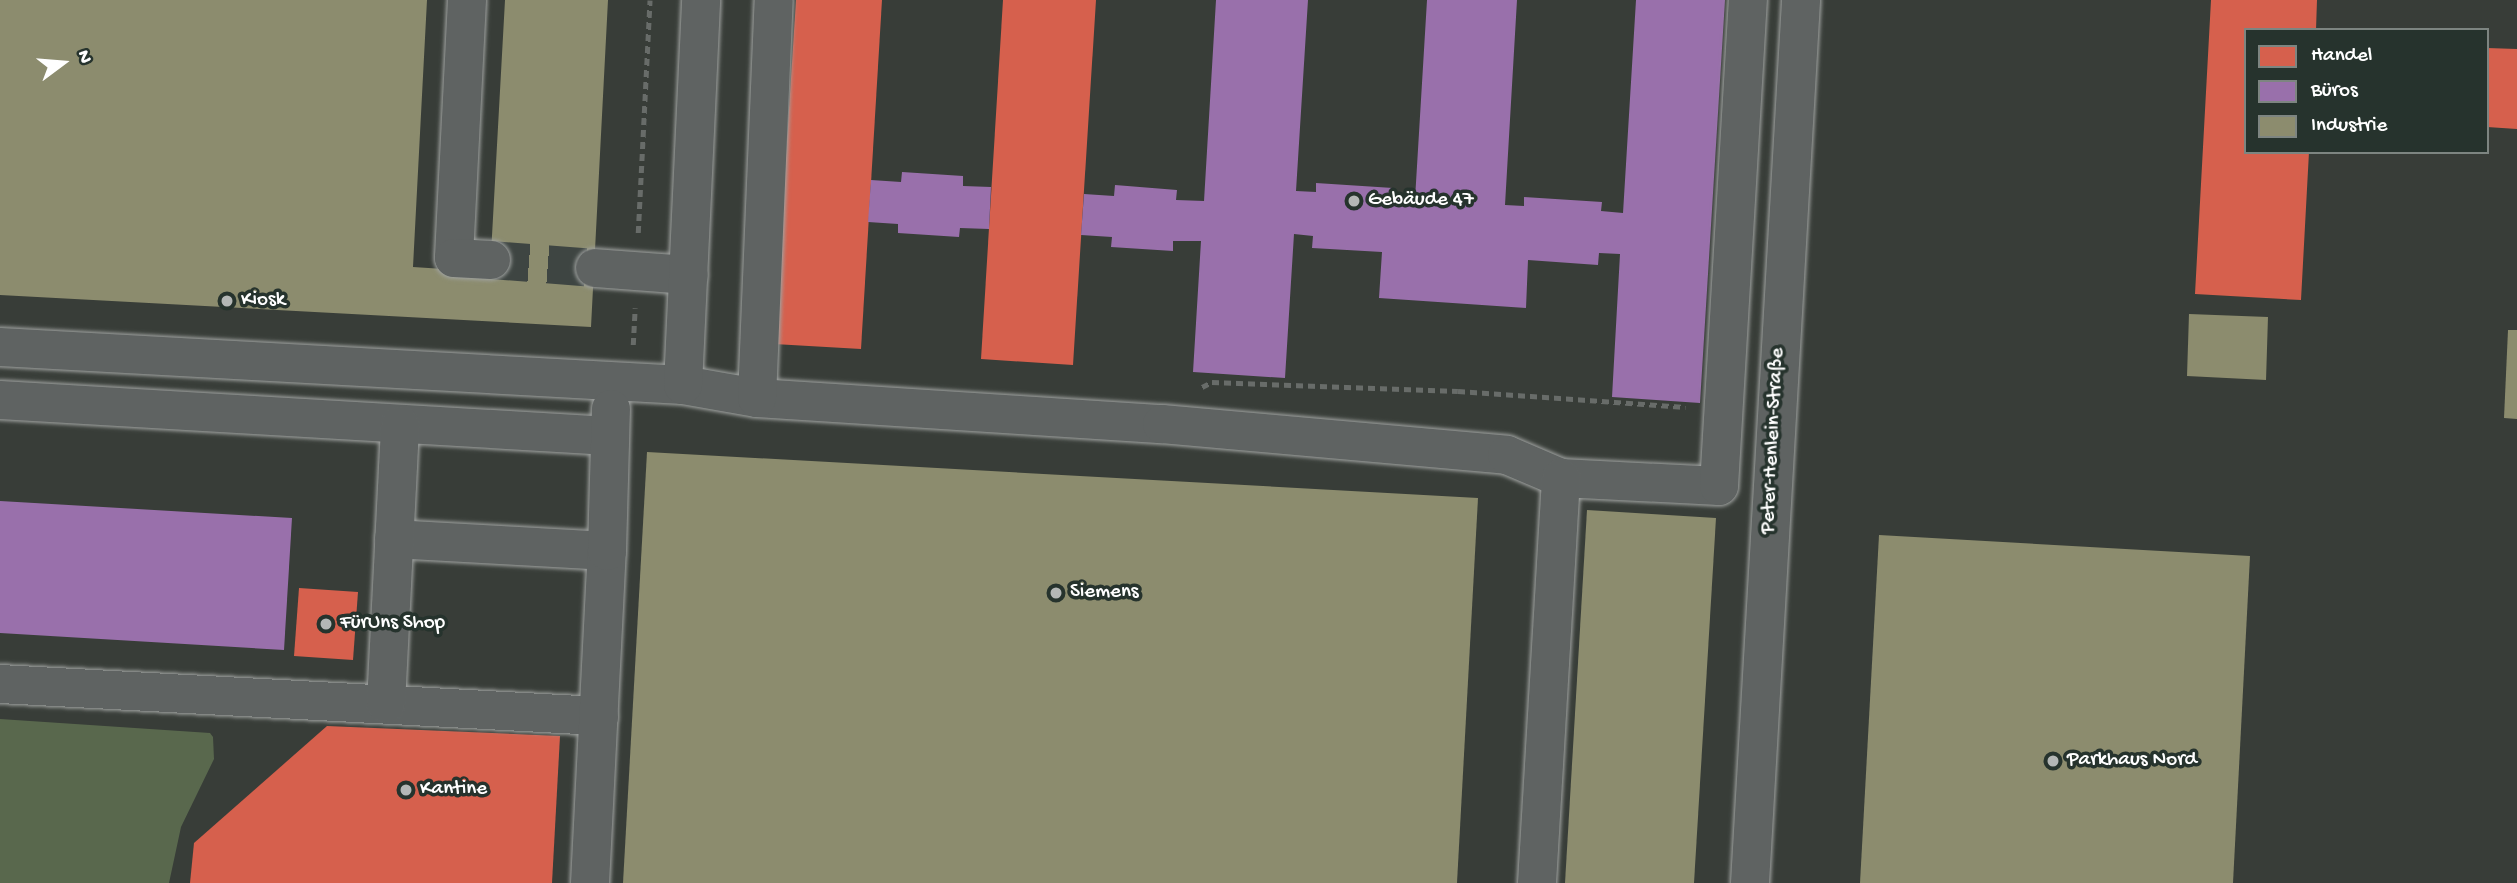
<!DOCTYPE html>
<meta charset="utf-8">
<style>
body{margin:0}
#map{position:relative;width:2517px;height:883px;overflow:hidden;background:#29302d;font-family:"Gochi Hand",sans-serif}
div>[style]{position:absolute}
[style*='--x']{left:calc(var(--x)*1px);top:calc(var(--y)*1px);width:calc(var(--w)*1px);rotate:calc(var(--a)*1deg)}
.built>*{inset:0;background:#383d38}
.green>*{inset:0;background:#59684d}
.shops>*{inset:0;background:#d6604d}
.offices>*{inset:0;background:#9970ab}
.industry>*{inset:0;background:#8c8c6e}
.minor-tunnel>*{height:38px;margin-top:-19px;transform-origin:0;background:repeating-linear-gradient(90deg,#3e4542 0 38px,transparent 0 57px)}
.path>*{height:4.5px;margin-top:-2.25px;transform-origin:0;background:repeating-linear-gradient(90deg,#686c69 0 7px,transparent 0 12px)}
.roads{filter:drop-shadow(0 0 2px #9fa2a0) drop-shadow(0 0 2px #9fa2a0)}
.minor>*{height:38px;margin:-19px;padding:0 19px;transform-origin:19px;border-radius:19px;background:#5f6362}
.dots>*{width:19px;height:19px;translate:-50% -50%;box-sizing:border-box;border:4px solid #26332d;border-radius:50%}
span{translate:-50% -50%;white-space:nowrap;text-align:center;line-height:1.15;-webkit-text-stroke:7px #26332d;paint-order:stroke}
.poi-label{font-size:21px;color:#fff}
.left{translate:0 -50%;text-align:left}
.street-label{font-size:21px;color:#fff}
.legend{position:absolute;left:2244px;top:28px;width:245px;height:126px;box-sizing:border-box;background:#26332d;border:2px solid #7d8581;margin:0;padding:9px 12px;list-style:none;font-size:21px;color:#fff}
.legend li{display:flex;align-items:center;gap:14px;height:35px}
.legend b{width:35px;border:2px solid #7d8581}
.north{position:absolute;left:28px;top:28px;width:70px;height:70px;-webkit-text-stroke:5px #26332d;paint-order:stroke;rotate:74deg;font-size:19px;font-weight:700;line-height:28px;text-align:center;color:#fff}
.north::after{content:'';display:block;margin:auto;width:24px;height:32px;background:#fff;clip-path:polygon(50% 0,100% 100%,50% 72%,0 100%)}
</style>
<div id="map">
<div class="built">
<div style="clip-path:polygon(evenodd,0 0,2517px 0,2517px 883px,0 883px,0 0,2246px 30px,2487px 30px,2487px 152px,2246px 152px,2246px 30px)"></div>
</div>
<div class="green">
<div style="clip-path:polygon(0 719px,210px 733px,213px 737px,214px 759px,181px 827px,169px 883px,0 883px)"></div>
</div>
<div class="shops">
<div style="clip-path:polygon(796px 0,882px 0,861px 349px,774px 344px)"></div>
<div style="clip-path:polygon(1003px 0,1096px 0,1073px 365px,981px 359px)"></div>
<div style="clip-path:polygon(2211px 0,2317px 0,2316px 30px,2246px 30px,2246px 152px,2309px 152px,2301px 300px,2195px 294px)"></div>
<div style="clip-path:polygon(2487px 48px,2517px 49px,2517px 129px,2487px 127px)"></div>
<div style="clip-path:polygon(299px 588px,358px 592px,353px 660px,294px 656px)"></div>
<div style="clip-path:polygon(327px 726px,560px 736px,552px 883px,190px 883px,194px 843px)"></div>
</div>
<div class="offices">
<div style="clip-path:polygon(1216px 0,1308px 0,1296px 191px,1316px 192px,1316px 183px,1393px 188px,1393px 198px,1415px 199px,1427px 0,1517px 0,1505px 205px,1524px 206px,1524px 197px,1602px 202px,1601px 211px,1623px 213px,1636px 0,1725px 0,1700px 403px,1612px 397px,1620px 254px,1599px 253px,1598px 265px,1528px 260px,1526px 308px,1379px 298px,1382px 252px,1312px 248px,1313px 236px,1294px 234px,1285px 378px,1193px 372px,1201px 241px,1173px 241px,1173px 251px,1111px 247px,1112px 237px,1081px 235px,1084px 194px,1114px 196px,1115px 185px,1177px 190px,1176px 200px,1204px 201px)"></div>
<div style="clip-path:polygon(902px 172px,963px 176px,963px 186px,991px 187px,989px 229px,960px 228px,959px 237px,898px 233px,898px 224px,868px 222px,871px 180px,901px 182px)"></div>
<div style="clip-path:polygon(0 501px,292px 518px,284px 650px,0 633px)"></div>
</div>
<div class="industry">
<div style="clip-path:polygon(0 0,427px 0,413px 267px,490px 272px,505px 0,608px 0,591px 327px,0 295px)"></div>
<div style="clip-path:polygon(2189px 314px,2268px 317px,2266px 380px,2187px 376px)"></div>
<div style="clip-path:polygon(2508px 330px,2517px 330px,2517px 419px,2504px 418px)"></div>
<div style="clip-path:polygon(647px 452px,1478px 498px,1457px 883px,623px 883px)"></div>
<div style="clip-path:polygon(1587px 510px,1716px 518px,1694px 883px,1565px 883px)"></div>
<div style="clip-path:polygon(1879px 535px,2250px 556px,2233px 883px,1860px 883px)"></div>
</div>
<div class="minor-tunnel">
<div style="--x:491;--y:260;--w:104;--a:4.4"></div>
</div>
<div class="path">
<div style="--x:638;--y:233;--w:233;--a:-87.1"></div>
<div style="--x:633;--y:345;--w:37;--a:-87"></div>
<div style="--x:1202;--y:387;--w:11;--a:-27"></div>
<div style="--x:1212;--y:382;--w:246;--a:2.1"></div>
<div style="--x:1458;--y:391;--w:228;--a:4"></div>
</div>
<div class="roads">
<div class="minor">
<div style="--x:467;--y:0;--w:258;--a:92.9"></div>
<div style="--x:454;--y:258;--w:37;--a:3"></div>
<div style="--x:595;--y:268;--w:94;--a:4.3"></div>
<div style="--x:0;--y:347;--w:684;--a:3.18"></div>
<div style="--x:683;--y:385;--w:75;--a:10"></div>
<div style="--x:757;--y:398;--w:406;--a:3.7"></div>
<div style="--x:1162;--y:424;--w:346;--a:5.1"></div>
<div style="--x:1507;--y:455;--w:59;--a:23.1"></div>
<div style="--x:1561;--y:478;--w:158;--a:2.9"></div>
<div style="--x:1719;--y:486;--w:487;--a:-86.6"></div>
<div style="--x:683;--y:385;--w:385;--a:-87.3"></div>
<div style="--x:757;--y:398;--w:398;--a:-87.6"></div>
<div style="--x:0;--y:400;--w:610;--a:3.38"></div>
<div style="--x:394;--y:539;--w:213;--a:3.2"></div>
<div style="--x:0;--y:684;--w:600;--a:3.06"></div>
<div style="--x:386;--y:704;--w:279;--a:-87.1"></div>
<div style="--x:590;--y:883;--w:332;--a:-87.1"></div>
<div style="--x:607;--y:551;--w:142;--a:-88.4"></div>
<div style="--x:1537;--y:883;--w:406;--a:-86.6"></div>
<div style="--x:1750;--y:883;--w:884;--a:-86.69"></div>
</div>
</div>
<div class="dots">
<div style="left:1354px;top:201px;background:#b4b7b6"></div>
<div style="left:227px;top:301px;background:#b4b7b6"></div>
<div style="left:1056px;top:593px;background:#b4b7b6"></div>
<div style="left:326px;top:624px;background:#b4b7b6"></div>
<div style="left:2053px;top:761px;background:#b4b7b6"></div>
<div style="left:406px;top:790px;background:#b4b7b6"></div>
</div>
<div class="poi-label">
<span class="left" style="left:1368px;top:201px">Gebäude 47</span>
<span class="left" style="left:241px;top:301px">Kiosk</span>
<span class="left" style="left:1070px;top:593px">Siemens</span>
<span class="left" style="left:340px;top:624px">FürUns Shop</span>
<span class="left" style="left:2067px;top:761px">Parkhaus Nord</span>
<span class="left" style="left:420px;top:790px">Kantine</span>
</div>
<div class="street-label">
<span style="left:1774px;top:441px;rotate:-87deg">Peter-Henlein-Straße</span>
</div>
<ul class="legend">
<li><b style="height:19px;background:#d6604d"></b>Handel</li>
<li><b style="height:19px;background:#9970ab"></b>Büros</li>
<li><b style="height:19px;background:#8c8c6e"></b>Industrie</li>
</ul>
<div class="north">N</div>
</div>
